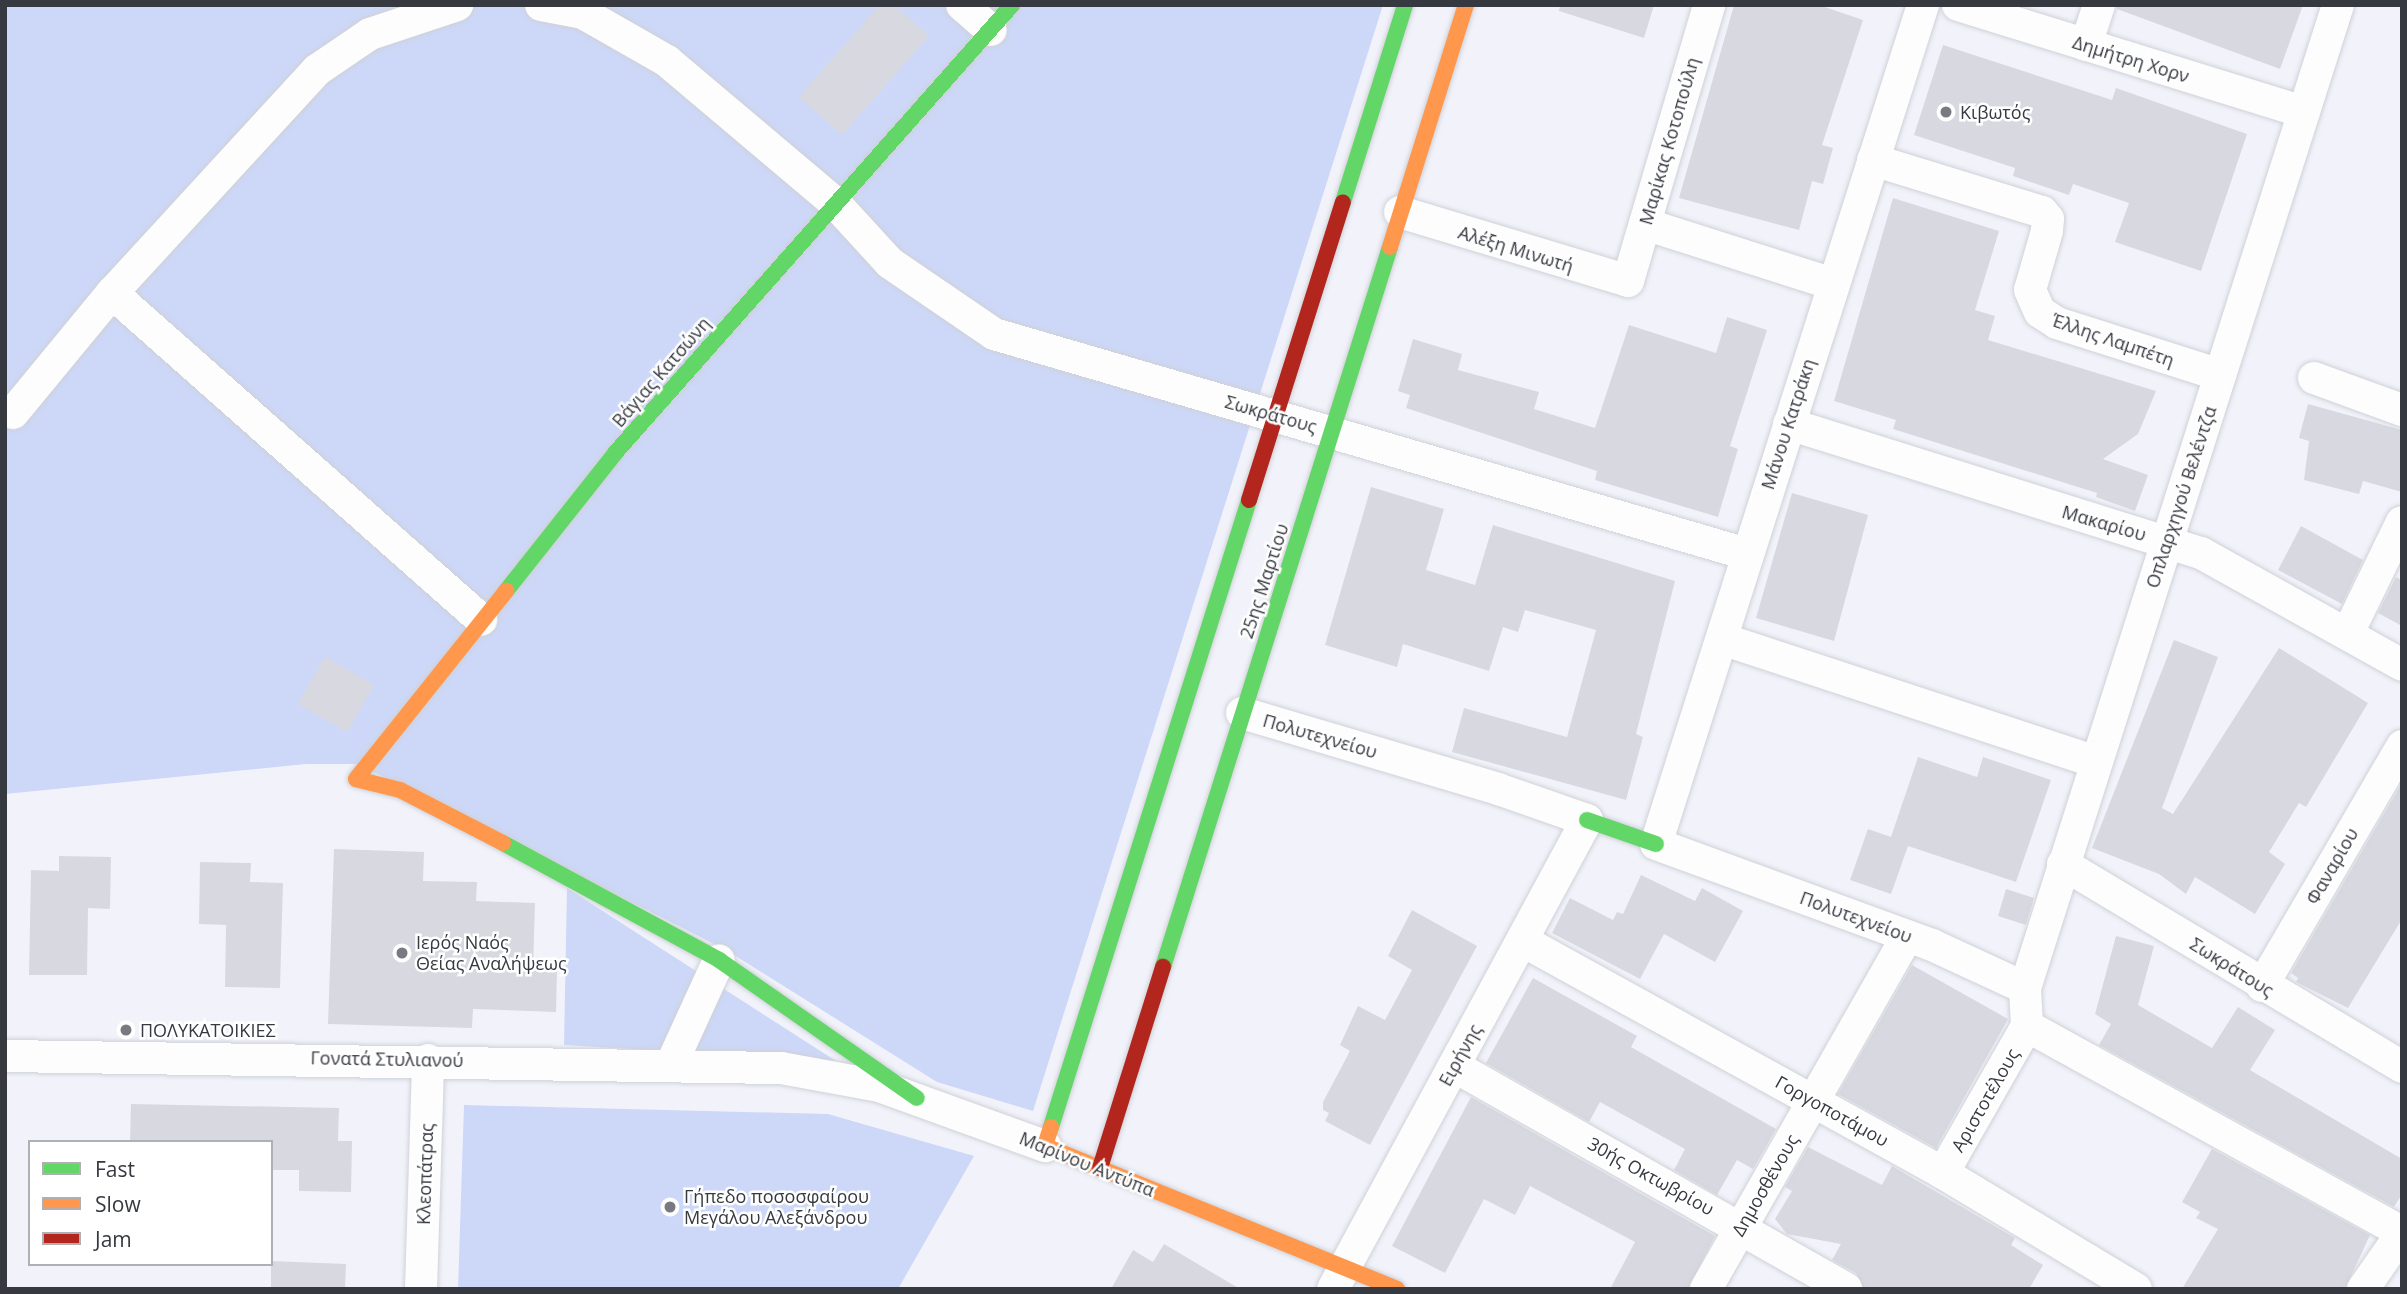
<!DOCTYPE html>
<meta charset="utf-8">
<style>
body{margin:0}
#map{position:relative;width:2407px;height:1294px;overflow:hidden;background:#f2f3fa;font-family:"Open Sans",sans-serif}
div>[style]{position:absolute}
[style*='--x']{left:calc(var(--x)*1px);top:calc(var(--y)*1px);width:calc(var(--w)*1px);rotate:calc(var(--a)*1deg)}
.green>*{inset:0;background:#cdd8f8}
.building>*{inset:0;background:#d8d9e0}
.roads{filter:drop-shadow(0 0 2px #cfd1d8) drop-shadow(0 0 2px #cfd1d8)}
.street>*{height:32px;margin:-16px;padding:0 16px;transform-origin:16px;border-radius:16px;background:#fdfdfe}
.fast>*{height:16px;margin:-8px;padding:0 8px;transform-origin:8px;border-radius:8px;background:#63d668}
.slow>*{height:16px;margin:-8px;padding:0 8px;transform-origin:8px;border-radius:8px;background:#ff974d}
.jam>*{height:16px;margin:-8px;padding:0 8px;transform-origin:8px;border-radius:8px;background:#b3261e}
.dots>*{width:19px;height:19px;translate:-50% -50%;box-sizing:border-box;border:4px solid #fff;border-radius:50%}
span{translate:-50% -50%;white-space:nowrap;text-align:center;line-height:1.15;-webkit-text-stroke:5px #fff;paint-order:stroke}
.street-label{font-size:18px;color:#363940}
.poi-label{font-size:18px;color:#363940}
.left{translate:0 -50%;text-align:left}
.frame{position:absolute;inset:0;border:7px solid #363940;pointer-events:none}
.legend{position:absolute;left:28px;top:1140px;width:245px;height:126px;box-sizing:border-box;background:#fff;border:2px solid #afb0b3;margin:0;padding:9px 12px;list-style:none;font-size:21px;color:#363940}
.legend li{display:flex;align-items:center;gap:14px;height:35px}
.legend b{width:35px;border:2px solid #afb0b3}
</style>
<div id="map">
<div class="green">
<div style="clip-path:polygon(5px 5px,1383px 5px,1033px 1111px,937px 1082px,726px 950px,358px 764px,306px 764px,5px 794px)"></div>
<div style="clip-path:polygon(567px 888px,836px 1061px,564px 1045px)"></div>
<div style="clip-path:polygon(464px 1105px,828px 1114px,974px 1156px,898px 1289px,458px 1289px)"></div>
</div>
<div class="building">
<div style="clip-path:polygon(880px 5px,894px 5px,929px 36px,842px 135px,799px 97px)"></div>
<div style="clip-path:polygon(1560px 5px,1654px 5px,1644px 38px,1559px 11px)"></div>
<div style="clip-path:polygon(1734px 5px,1819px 5px,1863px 20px,1822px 145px,1833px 148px,1823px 184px,1812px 181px,1799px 230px,1679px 198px)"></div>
<div style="clip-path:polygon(2117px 5px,2303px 5px,2280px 69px,2117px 9px)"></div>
<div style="clip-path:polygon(1943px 45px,2112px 100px,2116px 88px,2247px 134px,2201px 271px,2115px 242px,2129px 203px,2073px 184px,2069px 195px,2013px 176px,2015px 168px,1914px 135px)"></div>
<div style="clip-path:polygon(1893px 198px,1999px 231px,1975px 310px,1995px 316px,1988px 340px,2156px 391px,2138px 434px,2103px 459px,2148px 475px,2135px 511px,2096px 497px,2097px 493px,1893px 429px,1896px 420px,1834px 401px)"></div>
<div style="clip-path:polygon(1727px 317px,1767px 330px,1730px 446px,1738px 449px,1718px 517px,1595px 480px,1597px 471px,1406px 408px,1410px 395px,1398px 391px,1413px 339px,1462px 354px,1458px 370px,1539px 392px,1534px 409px,1595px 428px,1629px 325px,1716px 353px)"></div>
<div style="clip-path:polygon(2308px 404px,2402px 430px,2402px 492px,2363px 481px,2359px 494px,2304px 480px,2309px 441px,2299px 438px)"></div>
<div style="clip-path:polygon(1371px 487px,1444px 509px,1426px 570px,1475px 585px,1493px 525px,1675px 581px,1636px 734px,1643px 737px,1626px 800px,1452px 752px,1464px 708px,1567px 737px,1596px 630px,1525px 610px,1518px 632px,1503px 627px,1489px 671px,1403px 644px,1397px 667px,1325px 645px)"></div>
<div style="clip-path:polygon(1792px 493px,1868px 515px,1834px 641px,1756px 618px)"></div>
<div style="clip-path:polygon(2301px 526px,2363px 560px,2342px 604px,2278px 570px)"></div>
<div style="clip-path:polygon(2396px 577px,2402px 580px,2402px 626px,2378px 613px)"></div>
<div style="clip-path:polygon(2174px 640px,2218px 657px,2162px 808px,2173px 814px,2279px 648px,2368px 703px,2306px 807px,2299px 803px,2269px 852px,2285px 864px,2255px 914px,2195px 877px,2186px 894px,2159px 874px,2092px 848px)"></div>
<div style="clip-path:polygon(325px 657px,374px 685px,347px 732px,298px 704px)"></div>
<div style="clip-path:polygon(1918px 757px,1977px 777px,1983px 757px,2051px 780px,2016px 882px,1908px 846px,1891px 894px,1850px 880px,1868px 829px,1891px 837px)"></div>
<div style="clip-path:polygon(2402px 783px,2402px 919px,2348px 1008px,2296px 982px,2298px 978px,2291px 973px)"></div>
<div style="clip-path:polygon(334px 849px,424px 852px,423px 881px,477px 882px,476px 901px,535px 903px,533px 970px,557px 971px,556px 1012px,473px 1009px,472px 1028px,328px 1024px)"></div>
<div style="clip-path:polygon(59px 856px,111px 857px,110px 909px,88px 908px,87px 975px,29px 975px,31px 870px,59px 871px)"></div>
<div style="clip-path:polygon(200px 862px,251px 863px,250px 882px,283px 883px,280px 988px,225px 987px,226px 925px,199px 924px)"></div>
<div style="clip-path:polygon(1641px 875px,1695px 901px,1702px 888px,1743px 911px,1715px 962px,1664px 934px,1640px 979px,1552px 933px,1570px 898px,1613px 920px,1617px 912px,1623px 914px)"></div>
<div style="clip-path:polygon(2006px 889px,2034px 898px,2026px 925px,1998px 916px)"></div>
<div style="clip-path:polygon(1412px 910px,1477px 946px,1370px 1145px,1325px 1121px,1329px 1113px,1323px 1110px,1323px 1102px,1350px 1051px,1340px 1045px,1358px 1006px,1385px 1020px,1412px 970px,1388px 956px)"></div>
<div style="clip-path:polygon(2116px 936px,2154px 946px,2138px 1005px,2212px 1048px,2238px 1007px,2275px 1030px,2250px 1070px,2402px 1159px,2402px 1194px,2394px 1207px,2099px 1045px,2111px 1024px,2095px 1014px)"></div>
<div style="clip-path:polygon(1912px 965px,2008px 1019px,1936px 1148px,1838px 1094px)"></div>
<div style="clip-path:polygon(1533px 978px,1637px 1036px,1631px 1047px,1776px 1129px,1753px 1169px,1737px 1160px,1717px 1195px,1674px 1170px,1685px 1149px,1600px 1102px,1589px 1122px,1486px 1063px)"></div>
<div style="clip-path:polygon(1471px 1097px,1715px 1236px,1688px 1289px,1610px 1289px,1635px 1242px,1530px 1186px,1515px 1215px,1484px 1199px,1445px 1273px,1392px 1246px)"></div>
<div style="clip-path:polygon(131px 1104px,339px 1108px,338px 1141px,352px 1141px,351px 1192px,299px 1191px,299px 1170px,271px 1170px,271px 1142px,130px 1142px)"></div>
<div style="clip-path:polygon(1808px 1147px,1882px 1185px,1892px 1166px,2015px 1238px,2011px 1245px,2043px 1265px,2029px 1289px,1864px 1289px,1856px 1273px,1832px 1260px,1841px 1244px,1787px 1234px,1775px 1219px,1792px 1191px,1785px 1187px)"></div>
<div style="clip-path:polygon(2212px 1149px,2370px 1235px,2345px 1289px,2182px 1289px,2218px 1229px,2196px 1218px,2200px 1212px,2182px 1202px)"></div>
<div style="clip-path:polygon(1164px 1244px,1240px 1289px,1111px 1289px,1133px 1250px,1153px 1262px)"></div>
<div style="clip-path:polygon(271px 1261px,346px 1264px,345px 1289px,271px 1289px)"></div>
</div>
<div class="roads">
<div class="street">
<div style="--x:541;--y:5;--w:43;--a:10.8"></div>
<div style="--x:583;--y:13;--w:97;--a:29.7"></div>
<div style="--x:667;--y:61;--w:220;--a:40.2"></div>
<div style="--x:835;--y:203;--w:81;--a:47.5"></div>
<div style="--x:890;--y:263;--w:126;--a:34.3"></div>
<div style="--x:994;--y:334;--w:784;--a:16.29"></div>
<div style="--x:962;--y:5;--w:38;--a:41"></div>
<div style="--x:1923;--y:5;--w:880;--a:107.65"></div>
<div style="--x:1656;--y:844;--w:294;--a:20.1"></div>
<div style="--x:1932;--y:945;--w:102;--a:24.8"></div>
<div style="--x:1958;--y:5;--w:362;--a:17.2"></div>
<div style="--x:2338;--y:5;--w:1032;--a:107.66"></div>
<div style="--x:2025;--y:988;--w:38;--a:87"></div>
<div style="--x:2027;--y:1026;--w:428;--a:28.8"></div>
<div style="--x:2086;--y:45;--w:42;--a:-72"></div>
<div style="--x:1873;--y:160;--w:177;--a:17.1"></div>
<div style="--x:2042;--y:212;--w:9;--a:49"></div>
<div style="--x:2048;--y:219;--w:12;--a:95"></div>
<div style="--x:2047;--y:231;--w:61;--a:106.1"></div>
<div style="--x:2030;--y:290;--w:24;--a:66"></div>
<div style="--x:2040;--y:312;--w:20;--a:33"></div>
<div style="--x:2057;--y:323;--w:171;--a:17.7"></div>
<div style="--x:1400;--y:212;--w:238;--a:16.8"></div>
<div style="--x:1628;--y:281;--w:288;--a:-73.6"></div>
<div style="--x:1645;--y:224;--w:197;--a:17.7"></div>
<div style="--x:112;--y:293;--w:493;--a:41.5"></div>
<div style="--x:2314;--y:378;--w:94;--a:20"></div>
<div style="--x:13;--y:413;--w:156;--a:-50.5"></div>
<div style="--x:112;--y:293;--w:303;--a:-47.4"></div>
<div style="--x:317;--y:70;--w:64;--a:-34.2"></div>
<div style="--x:370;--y:34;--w:92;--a:-18.4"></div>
<div style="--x:1789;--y:424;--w:432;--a:17.4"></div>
<div style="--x:2201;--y:553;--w:230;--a:29.1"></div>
<div style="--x:2348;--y:633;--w:123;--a:-64.1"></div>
<div style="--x:1722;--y:639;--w:394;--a:18.2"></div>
<div style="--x:1242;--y:713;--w:267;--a:16.5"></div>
<div style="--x:1498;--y:789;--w:94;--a:19.2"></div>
<div style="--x:1587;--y:820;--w:533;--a:118.44"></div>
<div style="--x:2063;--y:864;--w:395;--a:30.9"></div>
<div style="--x:1523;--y:941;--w:480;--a:28.9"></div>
<div style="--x:1943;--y:1173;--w:225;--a:31"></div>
<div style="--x:2262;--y:986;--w:278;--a:-59.7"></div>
<div style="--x:5;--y:1056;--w:776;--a:0.89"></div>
<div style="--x:781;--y:1068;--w:100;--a:10.4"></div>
<div style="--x:879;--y:1086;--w:177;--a:19.9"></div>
<div style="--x:671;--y:1065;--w:115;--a:-65.4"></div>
<div style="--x:1454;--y:1066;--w:451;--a:29.6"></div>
<div style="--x:1943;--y:1173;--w:169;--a:-60.3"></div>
<div style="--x:421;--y:1289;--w:229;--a:-88.2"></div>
<div style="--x:1706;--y:1289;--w:406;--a:-60.3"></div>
<div style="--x:2363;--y:1289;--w:68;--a:-55.1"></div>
</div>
<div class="fast">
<div style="--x:1343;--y:202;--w:207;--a:-72.5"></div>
<div style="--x:506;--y:591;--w:177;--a:-51.6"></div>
<div style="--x:616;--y:452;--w:597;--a:-48.46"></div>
<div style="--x:1587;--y:820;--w:73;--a:19.2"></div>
<div style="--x:503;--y:843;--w:246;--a:28.4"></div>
<div style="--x:719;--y:960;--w:241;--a:34.9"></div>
<div style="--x:1163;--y:967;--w:755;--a:-72.5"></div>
<div style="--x:1051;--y:1127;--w:658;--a:-72.47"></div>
</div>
<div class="slow">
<div style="--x:1390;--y:247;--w:254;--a:-72.6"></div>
<div style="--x:503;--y:843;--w:116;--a:-152.8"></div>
<div style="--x:400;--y:790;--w:45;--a:-166"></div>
<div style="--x:356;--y:779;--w:241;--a:-51.4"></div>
<div style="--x:1051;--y:1127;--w:20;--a:108"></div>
<div style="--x:1045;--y:1146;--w:380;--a:22.1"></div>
</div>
<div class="jam">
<div style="--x:1249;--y:500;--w:312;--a:-72.5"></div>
<div style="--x:1100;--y:1168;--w:211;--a:-72.6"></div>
</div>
</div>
<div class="dots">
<div style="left:1946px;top:112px;background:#787a81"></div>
<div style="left:402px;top:953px;background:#787a81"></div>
<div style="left:126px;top:1030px;background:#787a81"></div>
<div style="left:670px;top:1207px;background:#787a81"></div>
</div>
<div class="street-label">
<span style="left:2131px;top:59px;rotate:17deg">Δημήτρη Χορν</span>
<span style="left:1669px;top:141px;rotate:-74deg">Μαρίκας Κοτοπούλη</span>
<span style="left:1516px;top:249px;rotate:17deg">Αλέξη Μινωτή</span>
<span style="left:2113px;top:340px;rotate:19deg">Έλλης Λαμπέτη</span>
<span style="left:661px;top:372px;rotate:-49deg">Βάγιας Κατσώνη</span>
<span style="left:1271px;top:414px;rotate:16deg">Σωκράτους</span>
<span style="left:1788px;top:424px;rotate:-72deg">Μάνου Κατράκη</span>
<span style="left:2181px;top:497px;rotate:-72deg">Οπλαρχηγού Βελέντζα</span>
<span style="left:2104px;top:523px;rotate:16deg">Μακαρίου</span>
<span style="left:1264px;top:581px;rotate:-72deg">25ης Μαρτίου</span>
<span style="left:1320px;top:736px;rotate:16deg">Πολυτεχνείου</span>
<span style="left:2332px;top:866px;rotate:-60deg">Φαναρίου</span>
<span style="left:1856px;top:917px;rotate:20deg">Πολυτεχνείου</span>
<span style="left:2232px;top:967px;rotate:32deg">Σωκράτους</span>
<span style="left:1460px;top:1055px;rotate:-61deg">Ειρήνης</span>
<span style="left:387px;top:1059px;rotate:1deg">Γονατά Στυλιανού</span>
<span style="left:1985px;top:1100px;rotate:-60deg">Αριστοτέλους</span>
<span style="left:1832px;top:1111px;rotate:29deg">Γοργοποτάμου</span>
<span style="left:1087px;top:1164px;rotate:22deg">Μαρίνου Αντύπα</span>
<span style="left:425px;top:1174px;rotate:-88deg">Κλεοπάτρας</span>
<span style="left:1651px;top:1176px;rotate:29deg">30ής Οκτωβρίου</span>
<span style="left:1765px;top:1185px;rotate:-60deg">Δημοσθένους</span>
</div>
<div class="poi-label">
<span class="left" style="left:1960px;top:112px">Κιβωτός</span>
<span class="left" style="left:416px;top:953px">Ιερός Ναός<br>Θείας Αναλήψεως</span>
<span class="left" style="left:140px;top:1030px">ΠΟΛΥΚΑΤΟΙΚΙΕΣ</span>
<span class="left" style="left:684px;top:1207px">Γήπεδο ποσοσφαίρου<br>Μεγάλου Αλεξάνδρου</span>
</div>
<div class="frame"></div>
<ul class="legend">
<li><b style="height:9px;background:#63d668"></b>Fast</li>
<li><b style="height:9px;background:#ff974d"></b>Slow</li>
<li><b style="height:9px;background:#b3261e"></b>Jam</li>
</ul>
</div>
